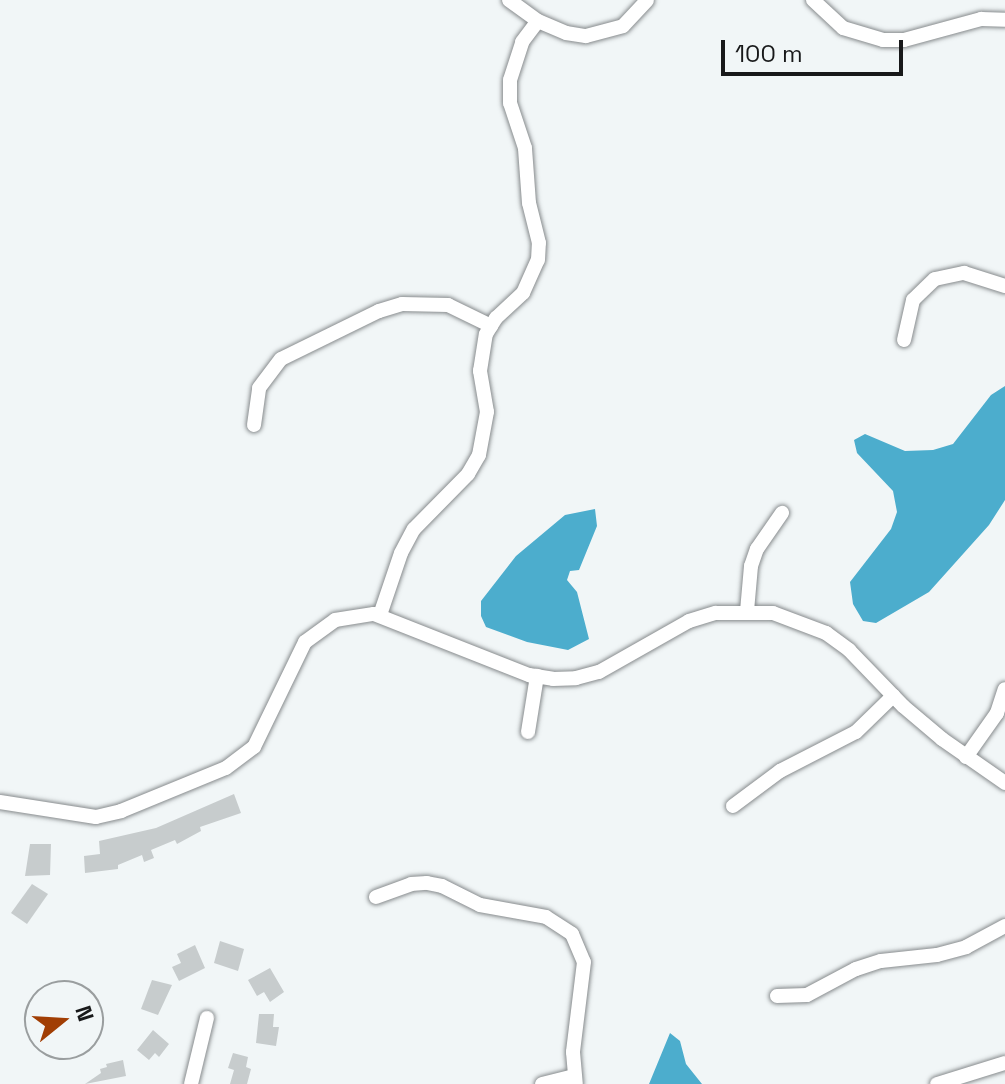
<!DOCTYPE html>
<style>
body{margin:0}
#map{position:relative;width:1005px;height:1084px;overflow:hidden;background:#f1f6f7;font-family:"Space Grotesk",sans-serif}
div>[style]{position:absolute}
[style*='--x']{left:calc(var(--x)*1px);top:calc(var(--y)*1px);width:calc(var(--w)*1px);rotate:calc(var(--a)*1deg)}
.water>*{inset:0;background:#4cadcd}
.building>*{inset:0;background:#c7cccd}
.roads{filter:drop-shadow(0 0 2px #878b8d) drop-shadow(0 0 2px #878b8d)}
.minor>*{height:14px;margin:-7px;padding:0 7px;transform-origin:7px;border-radius:7px;background:#fff}
span{translate:-50% -50%;white-space:nowrap;text-align:center;line-height:1.15;-webkit-text-stroke:8px #f1f6f7;paint-order:stroke}
.north{position:absolute;left:24px;top:980px;width:80px;height:80px;box-sizing:border-box;background:#f1f6f7;border:2px solid #9a9e9f;border-radius:50%;rotate:72deg;font-size:22px;font-weight:700;line-height:32px;text-align:center;color:#18191a}
.north::after{content:'';display:block;margin:auto;width:28px;height:36px;background:#a13e04;clip-path:polygon(50% 0,100% 100%,50% 72%,0 100%)}
.scale{position:absolute;left:721px;top:40px;width:182px;height:36px;box-sizing:border-box;border:4px solid #18191a;border-top:0;padding-left:10px;font-size:24px;line-height:28px;white-space:nowrap;color:#18191a;-webkit-text-stroke:6px #f1f6f7;paint-order:stroke}
</style>
<div id="map">
<div class="water">
<div style="clip-path:polygon(1005px 386px,1005px 500px,989px 525px,929px 592px,876px 623px,863px 621px,853px 604px,850px 582px,891px 529px,897px 512px,893px 491px,857px 453px,854px 440px,865px 434px,905px 451px,933px 450px,953px 444px,991px 395px)"></div>
<div style="clip-path:polygon(595px 509px,597px 526px,579px 570px,570px 571px,567px 580px,577px 592px,589px 639px,568px 650px,527px 642px,486px 627px,481px 616px,481px 601px,516px 556px,565px 515px)"></div>
<div style="clip-path:polygon(670px 1033px,680px 1041px,686px 1064px,702px 1084px,649px 1084px)"></div>
</div>
<div class="building">
<div style="clip-path:polygon(234px 794px,241px 813px,200px 827px,201px 831px,177px 844px,175px 840px,151px 850px,154px 858px,144px 862px,142px 855px,118px 865px,118px 869px,85px 873px,84px 856px,100px 854px,99px 841px,156px 828px)"></div>
<div style="clip-path:polygon(30px 844px,51px 844px,50px 875px,25px 876px)"></div>
<div style="clip-path:polygon(32px 884px,48px 894px,27px 924px,11px 913px)"></div>
<div style="clip-path:polygon(220px 941px,244px 949px,238px 971px,214px 963px)"></div>
<div style="clip-path:polygon(195px 945px,205px 968px,179px 981px,172px 967px,181px 963px,177px 954px)"></div>
<div style="clip-path:polygon(270px 968px,284px 992px,270px 1002px,264px 992px,257px 996px,248px 980px)"></div>
<div style="clip-path:polygon(152px 980px,172px 985px,158px 1015px,141px 1009px)"></div>
<div style="clip-path:polygon(259px 1014px,274px 1014px,273px 1027px,279px 1027px,276px 1046px,256px 1043px)"></div>
<div style="clip-path:polygon(153px 1030px,169px 1044px,159px 1057px,155px 1053px,149px 1060px,137px 1050px)"></div>
<div style="clip-path:polygon(233px 1053px,248px 1057px,246px 1067px,251px 1069px,247px 1084px,230px 1084px,234px 1070px,228px 1068px)"></div>
<div style="clip-path:polygon(123px 1060px,126px 1076px,85px 1084px,101px 1073px,100px 1069px,107px 1067px,106px 1064px)"></div>
</div>
<div class="roads">
<div class="minor">
<div style="--x:509;--y:0;--w:36;--a:36"></div>
<div style="--x:538;--y:21;--w:30;--a:23"></div>
<div style="--x:566;--y:33;--w:20;--a:9"></div>
<div style="--x:586;--y:36;--w:38;--a:-15"></div>
<div style="--x:623;--y:26;--w:35;--a:-47"></div>
<div style="--x:813;--y:0;--w:41;--a:43"></div>
<div style="--x:843;--y:28;--w:42;--a:16.7"></div>
<div style="--x:883;--y:40;--w:21;--a:0"></div>
<div style="--x:904;--y:40;--w:80;--a:-15.3"></div>
<div style="--x:981;--y:19;--w:24;--a:2"></div>
<div style="--x:904;--y:340;--w:41;--a:-77.3"></div>
<div style="--x:913;--y:300;--w:30;--a:-44"></div>
<div style="--x:935;--y:279;--w:30;--a:-12"></div>
<div style="--x:964;--y:273;--w:43;--a:17.6"></div>
<div style="--x:254;--y:425;--w:37;--a:-82"></div>
<div style="--x:259;--y:388;--w:36;--a:-53"></div>
<div style="--x:281;--y:359;--w:109;--a:-26.1"></div>
<div style="--x:379;--y:311;--w:24;--a:-17"></div>
<div style="--x:402;--y:304;--w:46;--a:1.2"></div>
<div style="--x:448;--y:305;--w:48;--a:26"></div>
<div style="--x:747;--y:611;--w:45;--a:-84.9"></div>
<div style="--x:751;--y:566;--w:18;--a:-71"></div>
<div style="--x:757;--y:549;--w:44;--a:-55.2"></div>
<div style="--x:380;--y:615;--w:65;--a:-71.3"></div>
<div style="--x:401;--y:553;--w:27;--a:-62"></div>
<div style="--x:414;--y:529;--w:77;--a:-45.5"></div>
<div style="--x:468;--y:474;--w:22;--a:-60"></div>
<div style="--x:479;--y:455;--w:44;--a:-79.5"></div>
<div style="--x:487;--y:412;--w:42;--a:-99.7"></div>
<div style="--x:480;--y:371;--w:37;--a:-81"></div>
<div style="--x:486;--y:334;--w:19;--a:-58"></div>
<div style="--x:496;--y:318;--w:37;--a:-43"></div>
<div style="--x:523;--y:293;--w:36;--a:-66"></div>
<div style="--x:538;--y:260;--w:17;--a:-87"></div>
<div style="--x:539;--y:243;--w:41;--a:-104"></div>
<div style="--x:529;--y:203;--w:55;--a:-94.2"></div>
<div style="--x:525;--y:148;--w:47;--a:-108.4"></div>
<div style="--x:510;--y:103;--w:23;--a:-90"></div>
<div style="--x:510;--y:80;--w:40;--a:-72"></div>
<div style="--x:522;--y:42;--w:26;--a:-53"></div>
<div style="--x:528;--y:732;--w:57;--a:-80.9"></div>
<div style="--x:966;--y:757;--w:54;--a:-54.8"></div>
<div style="--x:997;--y:713;--w:25;--a:-72"></div>
<div style="--x:0;--y:802;--w:97;--a:8.9"></div>
<div style="--x:96;--y:817;--w:26;--a:-13"></div>
<div style="--x:121;--y:811;--w:113;--a:-22.3"></div>
<div style="--x:226;--y:768;--w:35;--a:-37"></div>
<div style="--x:254;--y:747;--w:117;--a:-64.1"></div>
<div style="--x:305;--y:642;--w:37;--a:-36"></div>
<div style="--x:335;--y:620;--w:39;--a:-9"></div>
<div style="--x:374;--y:614;--w:167;--a:21.5"></div>
<div style="--x:529;--y:675;--w:24;--a:9"></div>
<div style="--x:553;--y:679;--w:23;--a:-2"></div>
<div style="--x:576;--y:678;--w:24;--a:-15"></div>
<div style="--x:599;--y:672;--w:103;--a:-29.5"></div>
<div style="--x:689;--y:621;--w:28;--a:-17"></div>
<div style="--x:716;--y:613;--w:57;--a:0"></div>
<div style="--x:773;--y:613;--w:57;--a:20.7"></div>
<div style="--x:826;--y:633;--w:29;--a:36"></div>
<div style="--x:849;--y:650;--w:78;--a:46"></div>
<div style="--x:903;--y:706;--w:51;--a:40.2"></div>
<div style="--x:942;--y:739;--w:77;--a:34.9"></div>
<div style="--x:733;--y:806;--w:59;--a:-36.7"></div>
<div style="--x:780;--y:771;--w:85;--a:-27.2"></div>
<div style="--x:856;--y:732;--w:52;--a:-44.2"></div>
<div style="--x:376;--y:897;--w:37;--a:-20"></div>
<div style="--x:411;--y:884;--w:16;--a:-4"></div>
<div style="--x:427;--y:883;--w:15;--a:11"></div>
<div style="--x:442;--y:886;--w:42;--a:26.6"></div>
<div style="--x:480;--y:905;--w:67;--a:10.3"></div>
<div style="--x:546;--y:917;--w:31;--a:33"></div>
<div style="--x:572;--y:934;--w:30;--a:67"></div>
<div style="--x:584;--y:962;--w:91;--a:97"></div>
<div style="--x:573;--y:1052;--w:32;--a:85"></div>
<div style="--x:777;--y:996;--w:30;--a:-2"></div>
<div style="--x:807;--y:995;--w:55;--a:-28"></div>
<div style="--x:856;--y:969;--w:26;--a:-18"></div>
<div style="--x:881;--y:961;--w:56;--a:-6.1"></div>
<div style="--x:937;--y:955;--w:30;--a:-15"></div>
<div style="--x:966;--y:947;--w:44;--a:-28.3"></div>
<div style="--x:191;--y:1084;--w:68;--a:-76.4"></div>
<div style="--x:542;--y:1084;--w:32;--a:-14"></div>
<div style="--x:937;--y:1084;--w:71;--a:-17.2"></div>
</div>
</div>
<div class="north">N</div>
<div class="scale">100 m</div>
</div>
